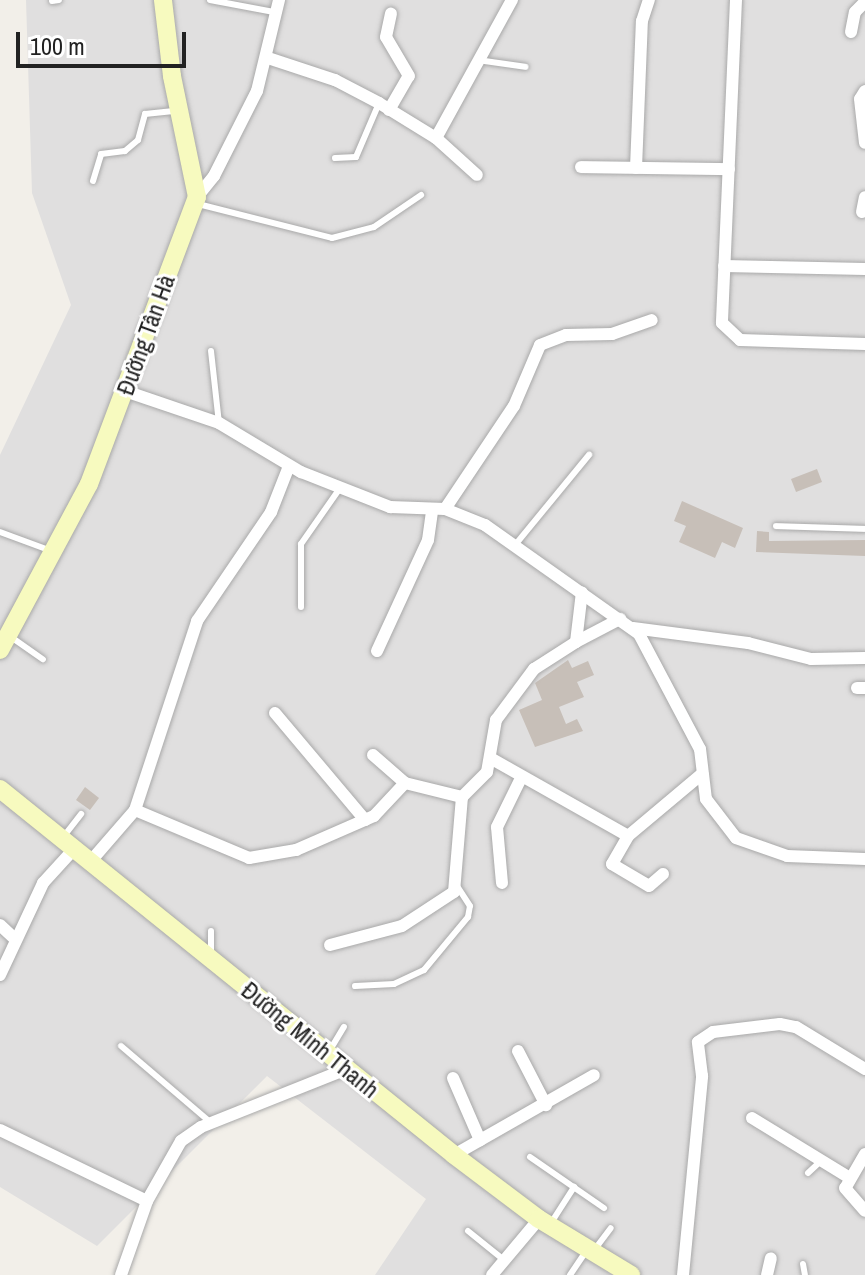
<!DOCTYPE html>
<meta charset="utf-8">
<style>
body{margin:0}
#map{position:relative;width:865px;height:1275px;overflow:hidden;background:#f2efe9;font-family:"Archivo Narrow",sans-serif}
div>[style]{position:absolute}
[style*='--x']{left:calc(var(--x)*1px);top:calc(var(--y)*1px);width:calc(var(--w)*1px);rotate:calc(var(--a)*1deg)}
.residential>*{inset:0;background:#e0dfdf}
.building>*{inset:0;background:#c7bfb8}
.roads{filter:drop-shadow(0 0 2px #a9a9a9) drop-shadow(0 0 2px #a9a9a9)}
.lane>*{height:6px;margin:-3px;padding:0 3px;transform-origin:3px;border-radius:3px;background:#fff}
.street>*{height:12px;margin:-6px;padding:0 6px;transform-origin:6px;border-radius:6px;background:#fff}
.secondary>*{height:18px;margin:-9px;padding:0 9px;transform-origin:9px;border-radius:9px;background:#f7fabf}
span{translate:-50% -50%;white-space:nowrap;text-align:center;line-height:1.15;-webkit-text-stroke:6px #fff;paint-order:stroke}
.street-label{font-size:24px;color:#222}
.scale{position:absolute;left:16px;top:32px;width:170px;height:36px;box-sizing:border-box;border:4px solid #222;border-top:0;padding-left:10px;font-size:24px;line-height:28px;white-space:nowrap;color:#222;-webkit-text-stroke:6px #fff;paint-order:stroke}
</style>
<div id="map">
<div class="residential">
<div style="clip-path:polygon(26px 0,865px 0,865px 1275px,375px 1275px,426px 1199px,267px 1076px,97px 1246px,0 1187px,0 455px,71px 305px,32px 193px)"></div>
</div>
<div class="building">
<div style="clip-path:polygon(817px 469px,822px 482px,796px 492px,791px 479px)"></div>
<div style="clip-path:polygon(682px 501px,743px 528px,735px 548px,722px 542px,715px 558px,679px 542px,686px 526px,674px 521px)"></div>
<div style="clip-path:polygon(757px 531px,769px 532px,769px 541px,865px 540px,865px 556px,756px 552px)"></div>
<div style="clip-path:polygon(568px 660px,572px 668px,588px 661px,594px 675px,577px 682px,584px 697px,559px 707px,566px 724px,577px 719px,583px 731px,535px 747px,519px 710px,542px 700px,535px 683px)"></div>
<div style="clip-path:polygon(85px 787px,99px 798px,90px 810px,76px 800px)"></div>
</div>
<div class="roads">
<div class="lane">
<div style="--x:210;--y:0;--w:65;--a:10.6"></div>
<div style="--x:52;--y:1;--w:7;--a:-8"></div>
<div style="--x:477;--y:60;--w:49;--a:8.1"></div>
<div style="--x:335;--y:158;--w:21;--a:-3"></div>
<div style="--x:356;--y:157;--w:59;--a:-66.9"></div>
<div style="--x:93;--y:181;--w:28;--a:-73"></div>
<div style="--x:101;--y:154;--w:24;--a:-7"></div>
<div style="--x:125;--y:151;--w:17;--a:-40"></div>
<div style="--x:138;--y:140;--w:27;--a:-75"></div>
<div style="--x:145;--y:114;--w:31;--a:-6"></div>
<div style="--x:198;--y:204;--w:138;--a:14.2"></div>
<div style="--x:332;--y:238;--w:43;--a:-14.7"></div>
<div style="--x:374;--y:227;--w:57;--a:-34.2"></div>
<div style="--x:211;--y:351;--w:72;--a:83.7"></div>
<div style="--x:776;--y:526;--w:89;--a:1.9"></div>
<div style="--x:0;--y:532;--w:52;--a:20.2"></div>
<div style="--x:515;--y:545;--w:117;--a:-50.6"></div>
<div style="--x:301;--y:607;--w:63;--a:-90"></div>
<div style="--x:301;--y:544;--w:68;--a:-55.1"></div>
<div style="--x:11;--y:637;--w:39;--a:35"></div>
<div style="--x:64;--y:836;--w:28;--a:-52"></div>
<div style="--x:211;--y:931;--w:21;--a:90"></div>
<div style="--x:355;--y:986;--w:39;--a:-3"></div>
<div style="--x:394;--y:984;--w:33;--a:-25"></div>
<div style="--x:424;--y:970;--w:69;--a:-50.3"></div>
<div style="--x:468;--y:917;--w:11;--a:-80"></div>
<div style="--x:470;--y:906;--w:24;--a:-123"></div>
<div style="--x:121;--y:1046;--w:118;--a:40.5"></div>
<div style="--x:330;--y:1050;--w:27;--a:-59"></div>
<div style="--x:530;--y:1157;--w:90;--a:34.6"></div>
<div style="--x:808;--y:1173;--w:19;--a:-43"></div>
<div style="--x:551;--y:1223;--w:43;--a:-57.4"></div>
<div style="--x:468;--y:1231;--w:46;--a:38.9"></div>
<div style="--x:595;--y:1249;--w:26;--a:-53"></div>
<div style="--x:803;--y:1264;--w:11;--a:80"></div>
<div style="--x:570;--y:1275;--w:29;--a:-56"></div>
</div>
<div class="street">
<div style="--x:736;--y:0;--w:323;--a:92.5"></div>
<div style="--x:722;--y:323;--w:25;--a:43"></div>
<div style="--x:740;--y:340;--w:125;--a:1.8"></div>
<div style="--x:851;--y:32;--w:20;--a:-79"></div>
<div style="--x:855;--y:12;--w:14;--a:-45"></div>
<div style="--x:268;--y:58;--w:71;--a:18.2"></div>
<div style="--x:335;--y:80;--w:50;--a:27.6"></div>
<div style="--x:379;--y:103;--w:67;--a:31.6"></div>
<div style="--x:436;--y:138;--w:55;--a:42.1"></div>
<div style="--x:865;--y:91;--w:9;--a:122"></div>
<div style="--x:860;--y:99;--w:44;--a:83.5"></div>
<div style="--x:389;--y:110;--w:39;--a:-60"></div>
<div style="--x:409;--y:76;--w:45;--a:-120.5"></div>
<div style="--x:386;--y:37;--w:24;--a:-78"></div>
<div style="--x:436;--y:138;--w:158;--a:-61.2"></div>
<div style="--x:581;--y:167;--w:148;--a:0.8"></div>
<div style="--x:636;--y:168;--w:147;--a:-87.7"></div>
<div style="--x:642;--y:21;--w:22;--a:-72"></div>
<div style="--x:197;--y:197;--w:27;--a:-51"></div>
<div style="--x:214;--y:176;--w:95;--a:-63.2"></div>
<div style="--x:257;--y:91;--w:94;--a:-76.4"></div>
<div style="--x:862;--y:212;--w:15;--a:-79"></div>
<div style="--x:724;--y:266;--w:141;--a:1.2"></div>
<div style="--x:125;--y:391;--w:99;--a:18.8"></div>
<div style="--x:219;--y:423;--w:96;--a:30.9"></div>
<div style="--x:301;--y:472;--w:96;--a:21.5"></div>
<div style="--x:390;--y:507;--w:55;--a:2.1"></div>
<div style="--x:445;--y:509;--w:43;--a:21.8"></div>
<div style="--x:485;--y:525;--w:189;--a:35.3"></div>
<div style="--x:639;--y:634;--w:130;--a:62.1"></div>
<div style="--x:700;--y:749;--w:50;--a:83.2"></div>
<div style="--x:706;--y:799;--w:49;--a:52.4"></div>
<div style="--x:736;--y:838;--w:54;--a:19.4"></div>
<div style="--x:787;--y:856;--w:78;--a:2.2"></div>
<div style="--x:445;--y:509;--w:124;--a:-56.2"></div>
<div style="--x:514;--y:406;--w:66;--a:-66.9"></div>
<div style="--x:540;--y:345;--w:28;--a:-21"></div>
<div style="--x:566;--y:335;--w:46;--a:-1.2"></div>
<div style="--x:612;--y:334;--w:42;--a:-19.3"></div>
<div style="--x:633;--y:628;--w:116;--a:7.4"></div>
<div style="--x:748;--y:643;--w:65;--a:14.3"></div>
<div style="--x:811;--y:659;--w:54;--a:-1.1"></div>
<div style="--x:576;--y:642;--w:50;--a:-27.6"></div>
<div style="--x:377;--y:651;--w:122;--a:-65.3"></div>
<div style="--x:428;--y:540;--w:30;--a:-82"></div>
<div style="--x:857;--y:688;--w:8;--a:0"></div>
<div style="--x:275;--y:713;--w:140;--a:49.9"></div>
<div style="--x:373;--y:755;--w:43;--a:41.2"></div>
<div style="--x:405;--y:783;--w:59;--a:13.8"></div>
<div style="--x:492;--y:759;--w:156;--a:29.5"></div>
<div style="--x:135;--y:810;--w:124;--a:22.8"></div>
<div style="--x:249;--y:858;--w:48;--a:-9.7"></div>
<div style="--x:296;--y:850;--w:85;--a:-23.6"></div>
<div style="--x:374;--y:816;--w:45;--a:-46.8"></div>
<div style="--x:90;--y:862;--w:69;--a:-49.1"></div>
<div style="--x:135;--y:810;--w:199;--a:-71.8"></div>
<div style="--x:197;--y:621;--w:132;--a:-55.8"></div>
<div style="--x:271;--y:512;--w:49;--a:-68.6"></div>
<div style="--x:663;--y:874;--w:18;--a:139"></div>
<div style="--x:649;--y:886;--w:43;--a:-149.3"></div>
<div style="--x:612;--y:864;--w:32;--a:-60"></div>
<div style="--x:628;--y:836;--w:97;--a:-40"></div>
<div style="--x:502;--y:883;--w:56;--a:-95.1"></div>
<div style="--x:497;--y:827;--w:52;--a:-63.9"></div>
<div style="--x:0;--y:925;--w:21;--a:43"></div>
<div style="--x:330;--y:945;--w:74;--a:-14.8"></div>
<div style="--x:402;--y:926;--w:62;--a:-33.2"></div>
<div style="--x:454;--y:892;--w:95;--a:-85.2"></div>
<div style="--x:462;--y:797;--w:35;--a:-45"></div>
<div style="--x:487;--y:772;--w:53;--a:-80.2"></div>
<div style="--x:496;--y:720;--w:64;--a:-53.3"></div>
<div style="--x:534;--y:669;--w:50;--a:-32.7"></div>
<div style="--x:576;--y:642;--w:50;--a:-83.2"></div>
<div style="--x:0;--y:975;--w:102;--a:-64.9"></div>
<div style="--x:43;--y:883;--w:46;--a:-47.6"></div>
<div style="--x:518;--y:1051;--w:61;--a:62.6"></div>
<div style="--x:453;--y:1078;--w:68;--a:66.5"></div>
<div style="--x:752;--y:1118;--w:115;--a:31.5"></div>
<div style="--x:0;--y:1130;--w:163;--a:25.8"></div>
<div style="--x:865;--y:1154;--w:39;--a:120"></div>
<div style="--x:845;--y:1188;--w:30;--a:49"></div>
<div style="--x:454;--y:1155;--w:161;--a:-29.7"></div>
<div style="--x:121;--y:1275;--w:78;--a:-70.6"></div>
<div style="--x:147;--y:1201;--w:69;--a:-60.5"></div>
<div style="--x:181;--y:1141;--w:24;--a:-35"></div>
<div style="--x:201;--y:1127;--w:157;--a:-21.7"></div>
<div style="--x:492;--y:1275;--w:73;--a:-50"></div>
<div style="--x:683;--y:1275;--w:200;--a:-84.5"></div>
<div style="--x:702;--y:1076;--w:34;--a:-97"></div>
<div style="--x:698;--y:1042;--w:18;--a:-34"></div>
<div style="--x:713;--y:1032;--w:67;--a:-6.8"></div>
<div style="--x:780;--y:1024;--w:16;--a:11"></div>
<div style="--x:796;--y:1027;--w:81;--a:31.3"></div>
<div style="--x:767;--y:1275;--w:17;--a:-77"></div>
</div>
<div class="secondary">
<div style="--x:0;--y:650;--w:188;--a:-61.8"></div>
<div style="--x:89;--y:484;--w:307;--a:-69.4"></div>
<div style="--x:197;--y:197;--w:124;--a:-101.7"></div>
<div style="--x:172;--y:76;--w:77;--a:-96.8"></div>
<div style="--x:0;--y:789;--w:583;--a:38.87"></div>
<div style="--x:454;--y:1155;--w:106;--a:37"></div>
<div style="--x:539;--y:1219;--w:108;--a:31.3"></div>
</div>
</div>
<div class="street-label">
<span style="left:146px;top:335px;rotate:-70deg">Đường Tân Hà</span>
<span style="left:310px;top:1040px;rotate:39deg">Đường Minh Thanh</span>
</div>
<div class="scale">100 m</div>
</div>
